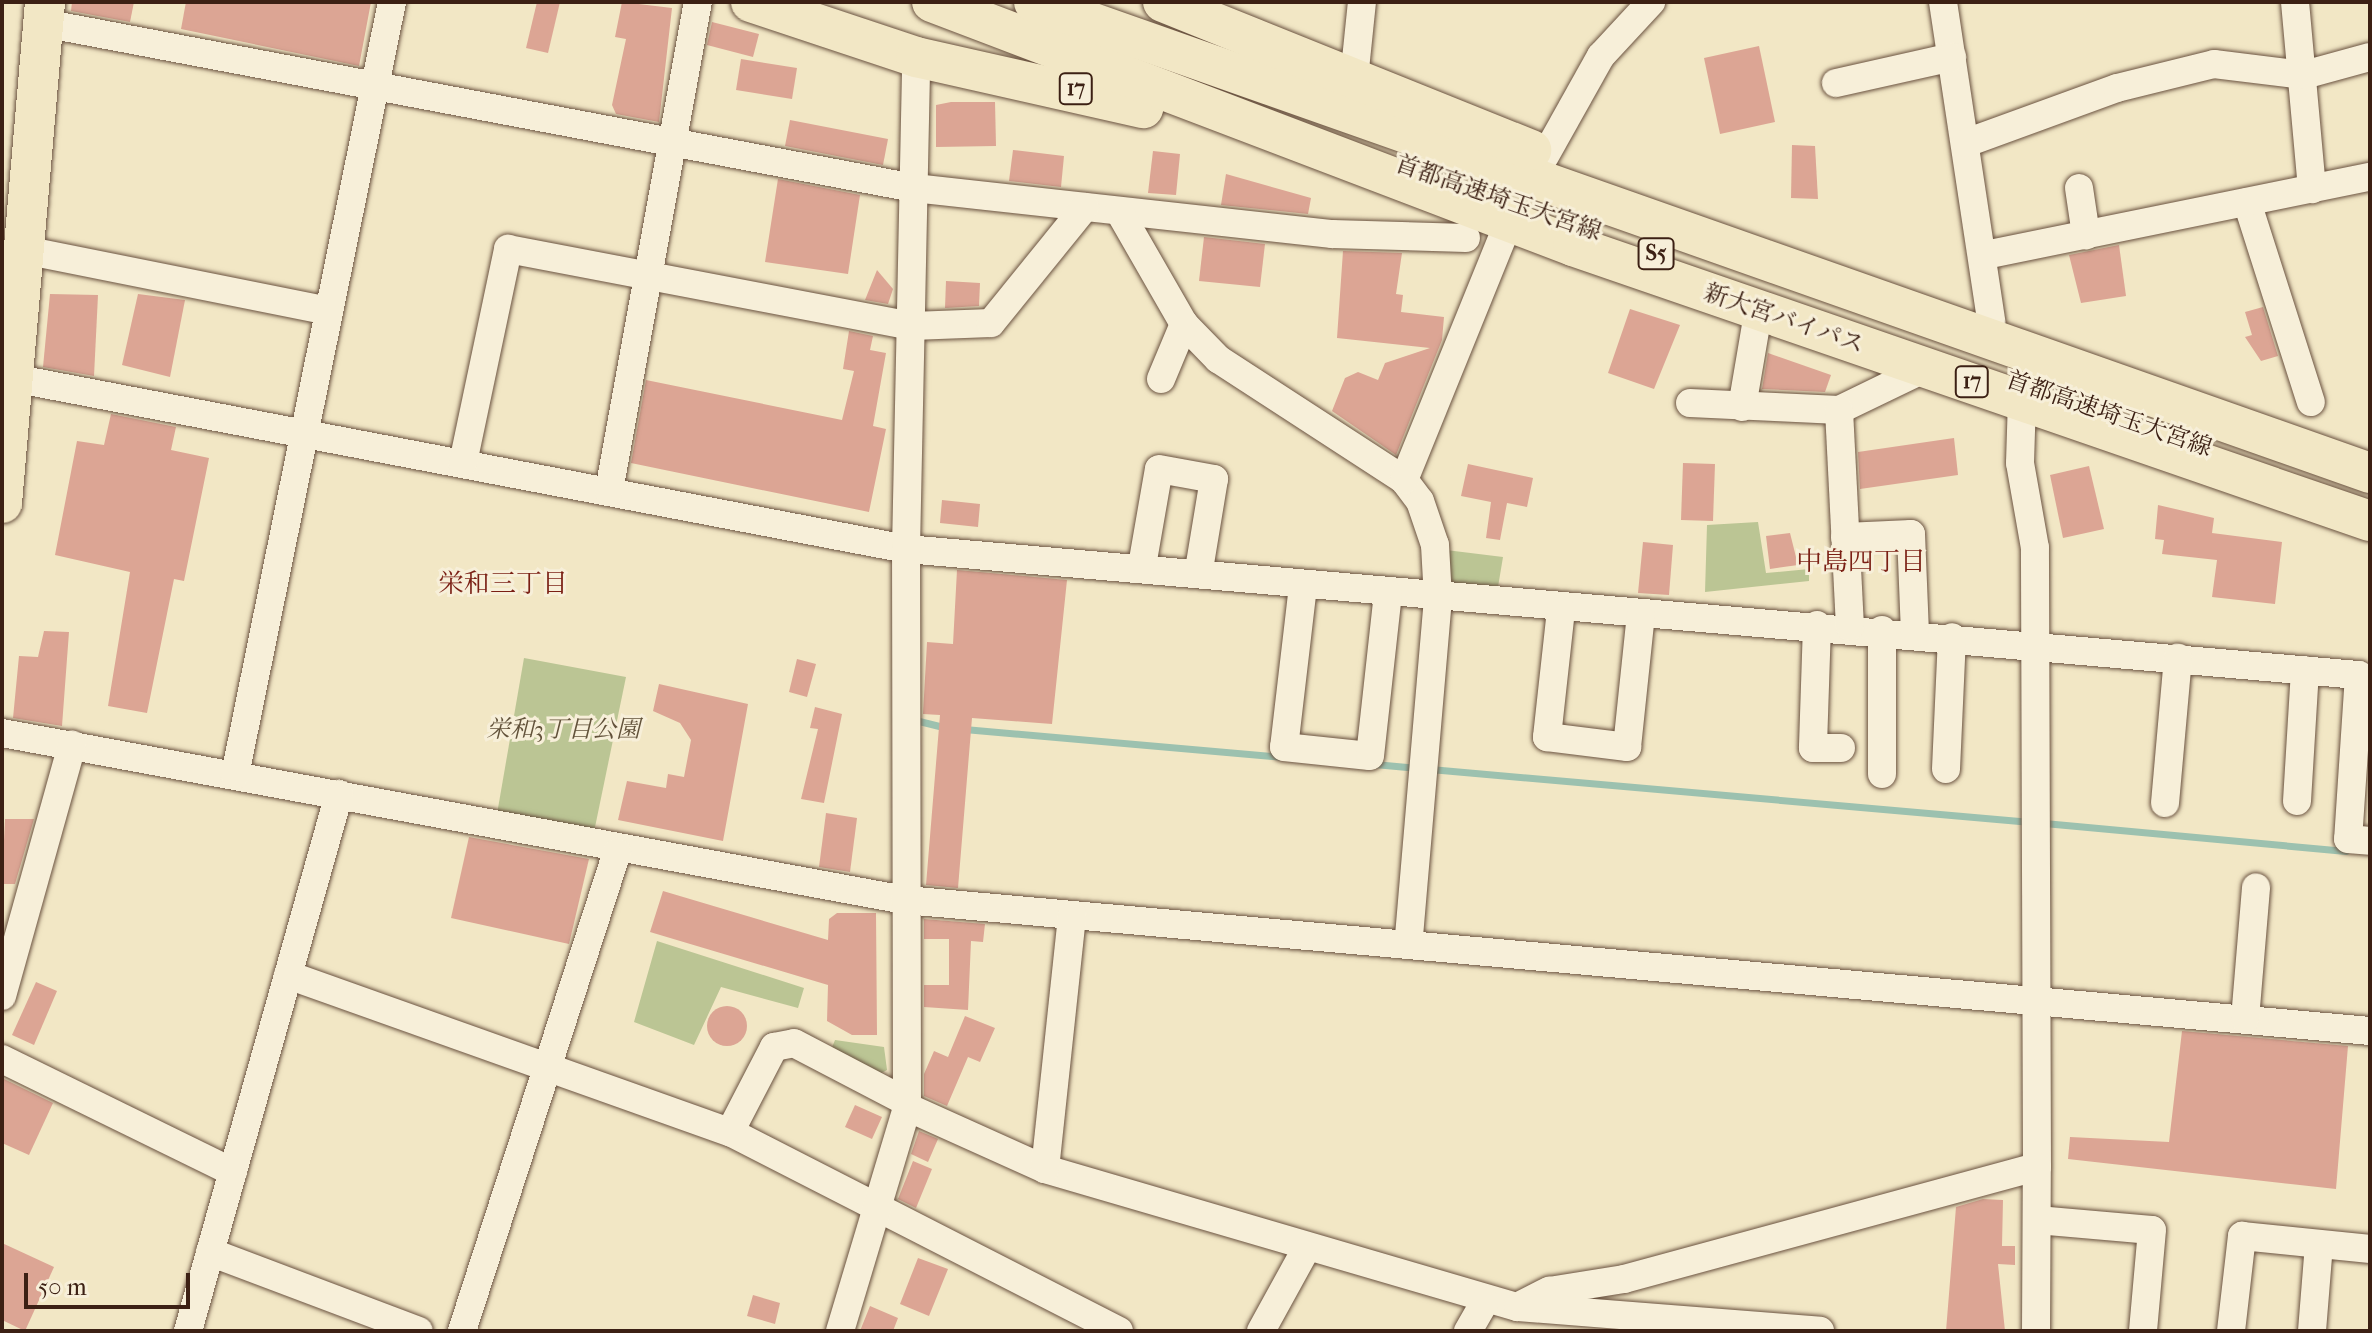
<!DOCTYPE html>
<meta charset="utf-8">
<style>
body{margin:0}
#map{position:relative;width:2372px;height:1333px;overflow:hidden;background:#f2e7c5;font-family:"IM FELL French Canon","Noto Serif JP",serif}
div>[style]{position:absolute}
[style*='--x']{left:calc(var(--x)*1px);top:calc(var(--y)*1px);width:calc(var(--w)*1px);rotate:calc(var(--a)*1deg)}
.green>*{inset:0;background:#bbc594}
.stream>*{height:7px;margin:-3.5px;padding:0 3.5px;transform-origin:3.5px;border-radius:3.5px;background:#9cc1af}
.building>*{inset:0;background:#dca594}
.round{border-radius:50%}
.roads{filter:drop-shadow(0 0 2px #6a5240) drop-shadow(0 0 2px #6a5240)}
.minor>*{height:28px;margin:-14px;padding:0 14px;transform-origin:14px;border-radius:14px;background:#f7efd9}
.highway>*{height:40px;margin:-20px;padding:0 20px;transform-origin:20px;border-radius:20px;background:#f2e7c5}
span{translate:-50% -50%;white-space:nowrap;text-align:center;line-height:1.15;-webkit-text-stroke:6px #f7efd9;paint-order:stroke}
.shield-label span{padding:2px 6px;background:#f7efd9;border:2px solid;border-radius:6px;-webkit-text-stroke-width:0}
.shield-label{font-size:22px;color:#3c2014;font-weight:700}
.street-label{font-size:24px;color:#3c2014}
.park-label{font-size:24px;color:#62523a;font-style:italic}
.neighbourhood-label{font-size:26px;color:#7a1f14}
.frame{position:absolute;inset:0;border:4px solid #3c2014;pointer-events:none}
.scale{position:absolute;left:24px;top:1273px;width:166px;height:36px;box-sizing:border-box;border:4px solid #3c2014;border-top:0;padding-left:10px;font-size:24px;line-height:28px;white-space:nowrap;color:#3c2014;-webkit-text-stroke:6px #f7efd9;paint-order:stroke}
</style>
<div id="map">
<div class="green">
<div style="clip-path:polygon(1758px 522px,1766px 573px,1809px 569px,1809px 581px,1705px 592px,1707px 525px)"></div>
<div style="clip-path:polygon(1446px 550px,1503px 557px,1497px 593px,1453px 588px)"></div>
<div style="clip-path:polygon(524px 658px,626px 677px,594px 832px,497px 814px)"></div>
<div style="clip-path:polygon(657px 941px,804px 988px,798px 1008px,721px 987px,694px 1045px,634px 1022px)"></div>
<div style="clip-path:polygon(835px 1040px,884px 1047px,887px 1070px,878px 1075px,831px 1050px)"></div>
</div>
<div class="stream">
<div style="--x:919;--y:721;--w:30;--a:14"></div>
<div style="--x:964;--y:729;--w:319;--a:5"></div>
<div style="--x:1374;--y:764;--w:44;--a:5.2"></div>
<div style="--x:1430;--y:769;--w:603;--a:5.04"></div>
<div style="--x:2044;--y:823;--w:303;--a:5.3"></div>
</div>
<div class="building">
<div style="clip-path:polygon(72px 2px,134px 2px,130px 22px,71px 11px)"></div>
<div style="clip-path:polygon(186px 2px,371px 2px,359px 66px,181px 29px)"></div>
<div style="clip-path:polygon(537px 2px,560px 2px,548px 53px,526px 48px)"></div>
<div style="clip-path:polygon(622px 2px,672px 8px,659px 122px,616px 114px,612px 105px,626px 39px,615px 37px)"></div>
<div style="clip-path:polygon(712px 22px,759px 34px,753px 57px,707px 45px)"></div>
<div style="clip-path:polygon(1759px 46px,1775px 122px,1720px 134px,1704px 58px)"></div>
<div style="clip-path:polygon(741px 59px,797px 68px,792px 99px,736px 90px)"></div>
<div style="clip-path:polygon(951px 102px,995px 102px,996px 146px,936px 147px,936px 105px)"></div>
<div style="clip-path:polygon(790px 120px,888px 139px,883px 165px,785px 146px)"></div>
<div style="clip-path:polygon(1792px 145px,1815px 146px,1818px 199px,1791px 198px)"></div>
<div style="clip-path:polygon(1013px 150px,1064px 156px,1061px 187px,1009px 181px)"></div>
<div style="clip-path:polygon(1153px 151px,1180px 154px,1176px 195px,1148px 193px)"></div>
<div style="clip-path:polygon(1226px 174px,1311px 198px,1308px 214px,1221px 205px)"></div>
<div style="clip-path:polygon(778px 179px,860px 195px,848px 274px,765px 262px)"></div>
<div style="clip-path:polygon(1204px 237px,1265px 244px,1260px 287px,1199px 281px)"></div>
<div style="clip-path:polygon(2119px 245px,2126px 296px,2081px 303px,2069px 255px)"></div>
<div style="clip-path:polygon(1343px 251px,1402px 253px,1396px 294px,1403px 295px,1401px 312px,1444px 317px,1442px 340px,1396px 455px,1332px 411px,1345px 378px,1358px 372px,1378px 380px,1385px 363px,1430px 348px,1337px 338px)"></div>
<div style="clip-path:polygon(877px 270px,893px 289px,888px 304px,865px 300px)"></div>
<div style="clip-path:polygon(946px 281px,980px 283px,979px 306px,945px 308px)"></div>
<div style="clip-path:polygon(50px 294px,98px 295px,94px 376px,43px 367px)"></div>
<div style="clip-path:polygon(138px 294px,185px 300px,170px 377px,122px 365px)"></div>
<div style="clip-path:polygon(2263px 307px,2278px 356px,2261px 361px,2245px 337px,2252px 335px,2245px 312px)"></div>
<div style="clip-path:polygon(1630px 309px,1680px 325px,1654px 389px,1608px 373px)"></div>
<div style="clip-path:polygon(849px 331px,873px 336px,870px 350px,886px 353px,873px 426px,886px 429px,869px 512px,631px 463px,646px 380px,842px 420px,854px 371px,843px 369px)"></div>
<div style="clip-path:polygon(1768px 353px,1831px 375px,1825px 392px,1762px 389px)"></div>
<div style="clip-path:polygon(111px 414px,176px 427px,171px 450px,209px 458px,184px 581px,174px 579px,147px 713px,108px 706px,130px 572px,55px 555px,77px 441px,104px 445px)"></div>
<div style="clip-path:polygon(1954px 438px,1958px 475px,1860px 489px,1858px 452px)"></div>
<div style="clip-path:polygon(1683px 463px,1715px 464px,1713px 521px,1681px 520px)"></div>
<div style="clip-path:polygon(1468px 464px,1533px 478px,1527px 507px,1507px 503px,1500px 540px,1486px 538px,1491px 502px,1461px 496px)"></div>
<div style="clip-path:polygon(2089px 466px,2104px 529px,2063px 538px,2050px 475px)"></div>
<div style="clip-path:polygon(942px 500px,980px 504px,978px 527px,940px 523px)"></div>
<div style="clip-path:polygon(2158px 505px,2214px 518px,2212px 533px,2282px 542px,2275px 604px,2212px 597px,2217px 560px,2162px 554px,2164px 540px,2155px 539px)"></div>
<div style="clip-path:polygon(1790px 533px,1798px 565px,1770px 569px,1766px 536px)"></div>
<div style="clip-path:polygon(1643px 542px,1673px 545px,1669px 595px,1638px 593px)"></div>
<div style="clip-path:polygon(957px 570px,1067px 580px,1052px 724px,972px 718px,958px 888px,926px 885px,940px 715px,923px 714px,927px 642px,953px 644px)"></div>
<div style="clip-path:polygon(44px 631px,69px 632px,62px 726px,13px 718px,19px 656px,38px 657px)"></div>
<div style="clip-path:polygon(797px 659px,816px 664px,807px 697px,789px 692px)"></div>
<div style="clip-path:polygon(659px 684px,748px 704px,723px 841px,618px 820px,627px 781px,666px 788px,668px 774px,684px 777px,691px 740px,680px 723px,653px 711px)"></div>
<div style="clip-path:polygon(815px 707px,842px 714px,824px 803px,801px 799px,818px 729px,810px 728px)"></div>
<div style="clip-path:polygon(826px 813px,857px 818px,850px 872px,819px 867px)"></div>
<div style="clip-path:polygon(5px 819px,34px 819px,15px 884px,2px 884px)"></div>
<div style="clip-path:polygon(469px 837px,589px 859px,569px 944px,451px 918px)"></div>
<div style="clip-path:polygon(663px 891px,828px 940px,829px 919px,837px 913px,876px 913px,877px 1035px,852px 1035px,827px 1021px,828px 985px,650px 932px)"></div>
<div style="clip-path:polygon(924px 919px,985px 924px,983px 942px,971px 941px,968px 1010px,924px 1007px,924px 985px,949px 985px,949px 939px,924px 939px)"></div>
<div style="clip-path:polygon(36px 982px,57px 991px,34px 1045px,12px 1035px)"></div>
<div class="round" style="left:707px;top:1006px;width:40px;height:40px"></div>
<div style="clip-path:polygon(965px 1016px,995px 1028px,980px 1062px,968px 1057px,947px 1106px,924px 1096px,924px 1074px,934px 1051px,948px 1057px)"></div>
<div style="clip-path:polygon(2182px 1031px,2348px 1046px,2336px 1189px,2068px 1159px,2070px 1137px,2169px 1142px)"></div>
<div style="clip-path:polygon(2px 1078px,53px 1103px,29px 1155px,2px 1143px)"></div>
<div style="clip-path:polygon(855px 1105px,882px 1117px,872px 1139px,845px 1127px)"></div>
<div style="clip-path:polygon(919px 1131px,938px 1139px,928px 1162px,911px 1154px)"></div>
<div style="clip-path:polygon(913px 1161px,932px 1169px,916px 1208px,898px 1199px)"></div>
<div style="clip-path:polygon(1983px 1199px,2003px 1200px,2002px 1246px,2015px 1246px,2015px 1265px,1998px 1264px,2005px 1331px,1946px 1331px,1956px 1207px)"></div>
<div style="clip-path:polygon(2px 1243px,54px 1267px,25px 1331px,2px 1320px)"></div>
<div style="clip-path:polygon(918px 1258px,948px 1269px,929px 1316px,900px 1304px)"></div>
<div style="clip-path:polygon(753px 1295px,780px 1303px,775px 1324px,747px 1316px)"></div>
<div style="clip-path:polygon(870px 1306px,898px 1318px,893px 1331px,860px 1331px)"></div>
</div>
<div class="roads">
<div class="minor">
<div style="--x:1943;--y:2;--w:323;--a:81.4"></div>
<div style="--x:2295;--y:2;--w:188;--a:84.8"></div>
<div style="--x:43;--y:23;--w:886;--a:10.73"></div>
<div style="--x:914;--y:188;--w:421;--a:6.3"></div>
<div style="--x:1332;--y:234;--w:134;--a:1.7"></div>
<div style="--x:1354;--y:79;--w:77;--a:-84.1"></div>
<div style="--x:1836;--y:83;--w:119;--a:-12.6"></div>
<div style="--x:1966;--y:143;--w:161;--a:-20"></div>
<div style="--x:2117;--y:88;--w:100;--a:-13.9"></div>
<div style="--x:2214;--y:64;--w:91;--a:7"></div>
<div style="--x:2304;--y:75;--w:68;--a:-15.3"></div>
<div style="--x:1545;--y:156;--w:115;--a:-60.8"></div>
<div style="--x:1601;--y:56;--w:74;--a:-47.2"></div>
<div style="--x:2079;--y:188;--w:48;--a:81.5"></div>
<div style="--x:2247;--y:202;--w:210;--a:72.3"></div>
<div style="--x:1119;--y:211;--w:130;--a:60.1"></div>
<div style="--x:1184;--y:324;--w:49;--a:45.8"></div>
<div style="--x:1218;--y:359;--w:222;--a:33"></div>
<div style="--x:1404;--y:480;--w:26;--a:53"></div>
<div style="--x:1420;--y:501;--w:46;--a:71.2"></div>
<div style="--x:1435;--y:545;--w:53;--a:86.8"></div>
<div style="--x:1438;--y:598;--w:348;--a:94.9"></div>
<div style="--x:24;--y:250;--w:311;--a:11.3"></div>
<div style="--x:1985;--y:255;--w:393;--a:-11.5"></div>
<div style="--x:2;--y:376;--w:920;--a:10.83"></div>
<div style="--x:906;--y:549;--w:1458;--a:4.96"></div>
<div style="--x:2359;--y:675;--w:164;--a:93.8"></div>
<div style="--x:2348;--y:839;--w:22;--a:5"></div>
<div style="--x:1161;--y:379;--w:60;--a:-67.3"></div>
<div style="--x:1690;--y:403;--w:149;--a:2.7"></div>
<div style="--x:1839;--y:410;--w:99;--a:-25.8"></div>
<div style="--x:1742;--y:407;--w:95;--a:-80.3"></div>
<div style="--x:1839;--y:410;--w:217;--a:87.1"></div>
<div style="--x:463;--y:463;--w:219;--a:-78.1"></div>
<div style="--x:508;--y:249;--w:411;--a:10.8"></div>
<div style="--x:912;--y:326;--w:79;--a:-2.2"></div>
<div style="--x:991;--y:323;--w:149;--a:-51"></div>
<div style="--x:1404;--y:480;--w:279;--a:-67.9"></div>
<div style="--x:609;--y:491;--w:497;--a:-79.7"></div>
<div style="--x:1845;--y:537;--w:66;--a:-2.6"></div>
<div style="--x:1911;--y:534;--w:99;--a:87.7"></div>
<div style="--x:1142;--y:566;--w:98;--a:-80.1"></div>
<div style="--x:1159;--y:469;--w:56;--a:10.3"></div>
<div style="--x:1214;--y:479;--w:92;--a:99.4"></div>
<div style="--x:1303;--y:586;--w:162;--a:96.7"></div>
<div style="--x:1284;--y:747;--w:86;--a:6"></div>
<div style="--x:1370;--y:756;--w:163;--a:-83.7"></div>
<div style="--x:1561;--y:610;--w:128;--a:96.3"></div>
<div style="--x:1547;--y:737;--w:81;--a:7.1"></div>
<div style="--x:1627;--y:747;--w:134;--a:-84"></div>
<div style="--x:1817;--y:625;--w:123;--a:91.9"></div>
<div style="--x:1813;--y:748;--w:28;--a:0"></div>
<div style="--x:1882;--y:630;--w:144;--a:90"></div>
<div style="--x:2;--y:733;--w:918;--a:10.48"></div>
<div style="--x:905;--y:900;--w:1471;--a:5.11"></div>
<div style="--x:1946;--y:769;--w:132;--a:-87.4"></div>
<div style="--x:235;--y:775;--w:789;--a:-78.52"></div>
<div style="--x:2297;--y:801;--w:131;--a:-86.5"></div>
<div style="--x:2165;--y:803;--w:146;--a:-84.9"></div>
<div style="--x:288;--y:975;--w:469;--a:19.6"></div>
<div style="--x:730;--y:1132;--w:437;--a:27.1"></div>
<div style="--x:2;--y:996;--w:261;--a:-74.4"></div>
<div style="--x:2245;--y:1019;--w:132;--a:-85.2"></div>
<div style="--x:2;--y:1059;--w:257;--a:26.1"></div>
<div style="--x:907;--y:1107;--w:151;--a:24.2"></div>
<div style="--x:1045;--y:1169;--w:492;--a:16.3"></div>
<div style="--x:1517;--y:1307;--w:36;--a:-27"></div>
<div style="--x:1549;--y:1291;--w:76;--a:-9.1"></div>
<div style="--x:1624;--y:1279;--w:428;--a:-15.2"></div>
<div style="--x:2037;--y:1167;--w:619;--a:-90.19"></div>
<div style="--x:2035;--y:548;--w:86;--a:-100"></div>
<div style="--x:2020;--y:463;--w:64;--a:-88.2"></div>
<div style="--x:730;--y:1132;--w:96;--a:-62.6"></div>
<div style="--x:774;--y:1047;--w:20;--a:-11"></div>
<div style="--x:794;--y:1043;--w:127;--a:27.6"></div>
<div style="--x:1045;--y:1169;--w:255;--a:-83.9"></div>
<div style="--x:2037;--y:1220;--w:115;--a:5"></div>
<div style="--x:2152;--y:1230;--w:101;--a:95.1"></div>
<div style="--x:210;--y:1252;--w:223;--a:20.7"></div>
<div style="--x:1518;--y:1307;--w:303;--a:4.5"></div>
<div style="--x:188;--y:1331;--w:558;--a:-74.29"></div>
<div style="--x:462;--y:1331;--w:503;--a:-72.07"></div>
<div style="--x:840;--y:1331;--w:234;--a:-73.3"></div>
<div style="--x:907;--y:1107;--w:558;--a:-90.1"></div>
<div style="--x:906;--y:549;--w:492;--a:-88.8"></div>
<div style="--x:1261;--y:1331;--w:91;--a:-61.2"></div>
<div style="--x:1468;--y:1331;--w:34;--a:-60"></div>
<div style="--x:2036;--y:1331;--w:164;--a:-89.7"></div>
<div style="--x:2231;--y:1331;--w:96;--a:-83.4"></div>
<div style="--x:2242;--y:1236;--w:129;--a:5.8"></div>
<div style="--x:2312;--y:1331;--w:87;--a:-85.4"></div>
</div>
<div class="highway">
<div style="--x:751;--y:2;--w:174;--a:18.4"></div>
<div style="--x:916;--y:57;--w:233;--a:12.7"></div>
<div style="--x:932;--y:2;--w:686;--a:20.84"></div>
<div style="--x:1573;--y:246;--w:843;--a:19.04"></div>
<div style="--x:1034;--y:2;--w:1417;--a:19.42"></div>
<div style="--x:1163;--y:2;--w:397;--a:21.9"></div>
<div style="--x:2;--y:503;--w:503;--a:-85.09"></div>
</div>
</div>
<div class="shield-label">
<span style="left:1076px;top:89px">17</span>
<span style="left:1656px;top:254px">S5</span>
<span style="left:1972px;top:382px">17</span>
</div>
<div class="street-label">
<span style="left:1498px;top:198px;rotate:19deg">首都高速埼玉大宮線</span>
<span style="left:1784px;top:319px;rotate:19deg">新大宮バイパス</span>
<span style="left:2109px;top:414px;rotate:19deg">首都高速埼玉大宮線</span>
</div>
<div class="park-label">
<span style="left:563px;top:730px">栄和3丁目公園</span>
</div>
<div class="neighbourhood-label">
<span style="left:1861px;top:562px">中島四丁目</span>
<span style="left:503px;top:584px">栄和三丁目</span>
</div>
<div class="frame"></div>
<div class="scale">50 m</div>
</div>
